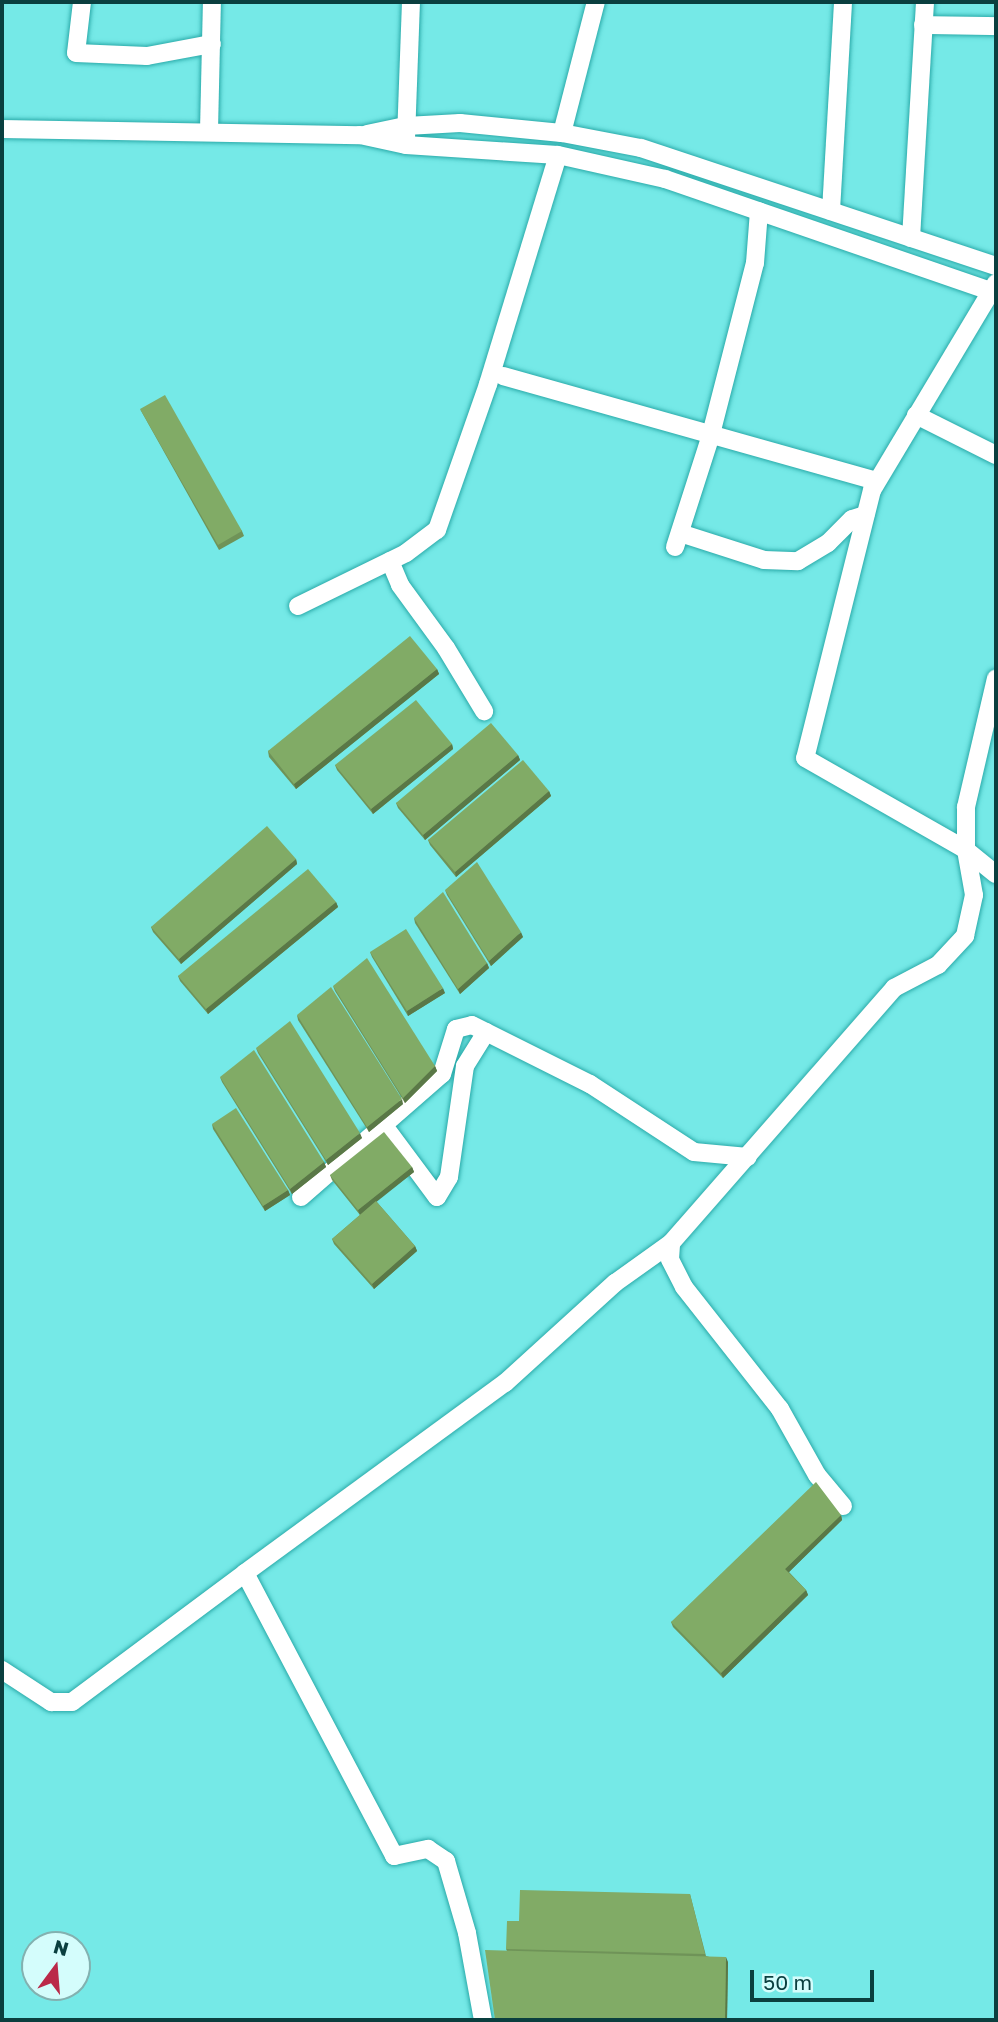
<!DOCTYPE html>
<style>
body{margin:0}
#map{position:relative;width:998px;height:2022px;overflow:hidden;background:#75e9e7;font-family:"Golos Text",sans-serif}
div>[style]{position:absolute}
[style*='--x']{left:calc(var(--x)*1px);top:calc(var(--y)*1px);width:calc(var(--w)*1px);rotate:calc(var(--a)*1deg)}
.roads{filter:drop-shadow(0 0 2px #2aaaa9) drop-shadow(0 0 2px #2aaaa9)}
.minor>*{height:18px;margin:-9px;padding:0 9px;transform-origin:9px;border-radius:9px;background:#fff}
.wall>*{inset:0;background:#6f9358}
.shaded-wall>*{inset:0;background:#5a7847}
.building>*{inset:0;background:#81ab66}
span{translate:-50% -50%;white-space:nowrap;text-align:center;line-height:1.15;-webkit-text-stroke:5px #d4fdfc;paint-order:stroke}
.frame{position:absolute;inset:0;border:4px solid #0a3f3f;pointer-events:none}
.north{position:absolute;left:21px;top:1931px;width:70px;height:70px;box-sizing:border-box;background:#d4fdfc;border:2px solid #83b1b0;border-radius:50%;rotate:16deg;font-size:19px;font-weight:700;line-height:28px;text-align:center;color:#0a3f3f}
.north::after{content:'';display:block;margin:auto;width:24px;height:32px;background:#ba2949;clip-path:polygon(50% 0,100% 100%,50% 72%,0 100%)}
.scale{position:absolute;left:750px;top:1970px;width:124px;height:32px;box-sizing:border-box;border:4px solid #0a3f3f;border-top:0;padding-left:9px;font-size:21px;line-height:24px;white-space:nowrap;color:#0a3f3f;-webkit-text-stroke:5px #d4fdfc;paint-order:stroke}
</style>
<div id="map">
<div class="roads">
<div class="minor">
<div style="--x:82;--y:2;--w:51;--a:96.7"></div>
<div style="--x:76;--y:53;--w:71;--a:2.4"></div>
<div style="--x:147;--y:56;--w:66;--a:-10.5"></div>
<div style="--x:923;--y:25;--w:73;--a:0.8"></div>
<div style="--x:2;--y:129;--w:358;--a:1"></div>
<div style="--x:360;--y:135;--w:47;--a:12.3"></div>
<div style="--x:406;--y:145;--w:152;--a:3.8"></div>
<div style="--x:558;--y:155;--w:110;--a:12.6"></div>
<div style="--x:665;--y:179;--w:350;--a:19"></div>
<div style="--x:209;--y:131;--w:129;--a:-88.7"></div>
<div style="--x:562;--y:133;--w:135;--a:-75.5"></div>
<div style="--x:367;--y:134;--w:40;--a:-12"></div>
<div style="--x:406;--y:126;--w:54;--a:-3.2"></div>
<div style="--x:460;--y:123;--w:102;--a:5.6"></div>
<div style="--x:562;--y:133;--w:80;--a:10.8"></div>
<div style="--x:641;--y:148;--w:374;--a:18.4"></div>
<div style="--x:406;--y:138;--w:136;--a:-87.9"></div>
<div style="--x:831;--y:211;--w:209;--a:-86.7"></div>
<div style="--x:911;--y:238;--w:236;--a:-86.6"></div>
<div style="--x:996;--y:283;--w:241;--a:120.9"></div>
<div style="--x:872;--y:490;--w:276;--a:104"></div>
<div style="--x:805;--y:758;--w:185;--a:29.7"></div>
<div style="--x:966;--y:850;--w:38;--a:39"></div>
<div style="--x:503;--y:376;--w:387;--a:15.7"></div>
<div style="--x:916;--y:415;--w:89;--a:26.6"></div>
<div style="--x:680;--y:533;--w:88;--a:17.8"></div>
<div style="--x:764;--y:560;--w:34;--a:2"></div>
<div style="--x:798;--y:561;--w:35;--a:-31"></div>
<div style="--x:828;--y:543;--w:34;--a:-45"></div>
<div style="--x:852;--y:519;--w:14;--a:-17"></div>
<div style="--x:675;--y:547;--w:114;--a:-72.2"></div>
<div style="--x:710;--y:438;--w:181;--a:-75.6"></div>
<div style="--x:755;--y:263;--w:52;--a:-85.6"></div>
<div style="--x:390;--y:561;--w:26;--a:67"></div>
<div style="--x:400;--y:585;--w:78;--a:53.9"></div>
<div style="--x:446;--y:648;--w:74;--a:58.9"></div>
<div style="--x:298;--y:606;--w:120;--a:-26.1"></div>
<div style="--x:406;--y:553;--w:39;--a:-37"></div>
<div style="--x:437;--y:530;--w:155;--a:-70.7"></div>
<div style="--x:488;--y:384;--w:239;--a:-73"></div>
<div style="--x:385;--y:1127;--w:87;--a:53.4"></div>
<div style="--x:437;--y:1197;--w:23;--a:-59"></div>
<div style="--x:449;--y:1177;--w:112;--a:-81.8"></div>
<div style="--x:465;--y:1066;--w:40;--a:-58"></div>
<div style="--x:301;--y:1197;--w:187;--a:-41.1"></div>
<div style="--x:442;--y:1074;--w:47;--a:-72.7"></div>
<div style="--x:456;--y:1029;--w:16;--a:-14"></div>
<div style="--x:472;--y:1025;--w:132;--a:26.6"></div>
<div style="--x:590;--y:1084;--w:124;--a:33.2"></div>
<div style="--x:694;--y:1152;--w:54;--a:5.3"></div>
<div style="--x:843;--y:1506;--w:40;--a:-130"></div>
<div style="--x:817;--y:1475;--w:76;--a:-119.3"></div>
<div style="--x:780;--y:1409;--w:155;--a:-128.2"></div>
<div style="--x:684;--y:1287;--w:31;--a:-117"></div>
<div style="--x:670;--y:1259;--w:16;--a:-86"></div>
<div style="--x:671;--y:1243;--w:339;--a:-48.8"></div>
<div style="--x:894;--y:988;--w:50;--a:-27.6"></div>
<div style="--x:938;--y:965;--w:40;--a:-47"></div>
<div style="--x:965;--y:936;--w:42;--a:-77.6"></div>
<div style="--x:974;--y:895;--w:46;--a:-100.1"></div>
<div style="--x:966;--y:850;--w:43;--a:-90"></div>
<div style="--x:966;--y:807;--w:132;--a:-76.9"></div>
<div style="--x:245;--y:1573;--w:322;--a:-36.2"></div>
<div style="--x:505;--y:1383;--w:149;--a:-42.3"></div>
<div style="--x:615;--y:1283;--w:69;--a:-35.5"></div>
<div style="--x:2;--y:1670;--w:59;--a:33.1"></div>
<div style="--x:51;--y:1702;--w:21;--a:0"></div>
<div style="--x:72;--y:1702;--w:216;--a:-36.7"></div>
<div style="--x:245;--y:1573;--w:320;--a:62.2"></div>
<div style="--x:394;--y:1856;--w:35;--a:-12"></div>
<div style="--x:428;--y:1849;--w:22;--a:34"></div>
<div style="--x:446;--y:1861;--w:75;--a:73.7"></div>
<div style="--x:467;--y:1933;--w:88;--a:79.6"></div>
</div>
</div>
<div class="wall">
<div style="clip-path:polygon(140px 409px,242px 531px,244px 536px,219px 550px)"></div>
<div style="clip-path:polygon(437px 669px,439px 674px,296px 789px,269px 757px,268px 751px)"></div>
<div style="clip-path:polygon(452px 744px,453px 749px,373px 814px,337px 770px,335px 765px)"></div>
<div style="clip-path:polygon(518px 755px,520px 760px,425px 840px,398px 808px,396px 803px)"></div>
<div style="clip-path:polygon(549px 791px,551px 796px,456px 877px,430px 845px,428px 840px)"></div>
<div style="clip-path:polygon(296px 859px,297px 864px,181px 964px,153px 932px,151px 927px)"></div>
<div style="clip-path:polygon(445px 890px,523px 937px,491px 966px,447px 895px)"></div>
<div style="clip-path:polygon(336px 902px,338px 907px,208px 1014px,180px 981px,178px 976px)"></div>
<div style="clip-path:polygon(414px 918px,487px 963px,489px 968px,460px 994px,415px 923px)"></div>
<div style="clip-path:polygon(370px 952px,445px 993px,408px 1016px,372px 957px)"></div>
<div style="clip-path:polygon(333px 986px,435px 1066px,437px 1071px,405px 1103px,335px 991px)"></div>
<div style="clip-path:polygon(297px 1015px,403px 1104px,369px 1132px,298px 1020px)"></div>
<div style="clip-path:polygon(256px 1048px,362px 1138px,328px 1165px,258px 1053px)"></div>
<div style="clip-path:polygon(220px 1077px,324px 1162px,326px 1167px,292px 1194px,222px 1082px)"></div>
<div style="clip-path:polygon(212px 1124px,288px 1190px,290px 1195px,265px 1211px,213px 1129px)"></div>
<div style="clip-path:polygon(412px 1167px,414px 1172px,376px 1201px,415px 1246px,417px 1251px,374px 1289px,334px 1244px,332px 1239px,360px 1215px,332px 1180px,330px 1175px)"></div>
<div style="clip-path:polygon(841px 1515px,842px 1520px,789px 1572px,806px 1590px,808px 1595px,723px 1678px,673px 1627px,671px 1622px)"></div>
<div style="clip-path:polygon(690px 1894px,706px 1956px,728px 1962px,727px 2020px,495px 2020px,507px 1951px,506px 1949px,519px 1921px)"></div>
</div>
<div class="shaded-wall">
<div style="clip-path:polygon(437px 669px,439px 674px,296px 789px,294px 784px)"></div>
<div style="clip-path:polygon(452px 744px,453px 749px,373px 814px,371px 809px)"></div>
<div style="clip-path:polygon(518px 755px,520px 760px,425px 840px,423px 835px)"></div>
<div style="clip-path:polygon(549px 791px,551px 796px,456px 877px,455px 872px)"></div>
<div style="clip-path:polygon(296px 859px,297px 864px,181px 964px,179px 959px)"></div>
<div style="clip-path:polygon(336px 902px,338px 907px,208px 1014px,206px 1009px)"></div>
<div style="clip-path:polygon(521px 932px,523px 937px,491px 966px,489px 961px)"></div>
<div style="clip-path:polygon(487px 963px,489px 968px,460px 994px,458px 989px)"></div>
<div style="clip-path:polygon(443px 988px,445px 993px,408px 1016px,407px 1011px)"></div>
<div style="clip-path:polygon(435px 1066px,437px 1071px,405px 1103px,403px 1098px)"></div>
<div style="clip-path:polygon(402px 1099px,403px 1104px,369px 1132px,367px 1127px)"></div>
<div style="clip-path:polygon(360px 1133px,362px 1138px,328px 1165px,326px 1160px)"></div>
<div style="clip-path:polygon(324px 1162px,326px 1167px,292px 1194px,290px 1189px)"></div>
<div style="clip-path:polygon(412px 1167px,414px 1172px,360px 1215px,358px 1210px)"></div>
<div style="clip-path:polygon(288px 1190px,290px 1195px,265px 1211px,263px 1206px)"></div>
<div style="clip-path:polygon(415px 1246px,417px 1251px,374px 1289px,372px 1284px)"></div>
<div style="clip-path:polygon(841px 1515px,842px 1520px,787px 1574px,785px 1569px)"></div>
<div style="clip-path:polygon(806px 1590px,808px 1595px,723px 1678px,721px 1673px)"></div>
<div style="clip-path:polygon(726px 1957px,728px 1962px,727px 2020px,725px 2020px)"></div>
</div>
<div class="building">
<div style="clip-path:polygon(165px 395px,242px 531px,218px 545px,140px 409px)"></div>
<div style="clip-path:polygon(410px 636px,437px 669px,294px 784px,268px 751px)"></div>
<div style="clip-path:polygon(416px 700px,452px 744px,371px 809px,335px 765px)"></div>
<div style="clip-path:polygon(491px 723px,518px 755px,423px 835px,396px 803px)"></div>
<div style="clip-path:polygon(523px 760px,549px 791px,455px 872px,428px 840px)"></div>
<div style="clip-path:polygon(267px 826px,296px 859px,179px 959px,151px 927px)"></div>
<div style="clip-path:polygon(477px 862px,521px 932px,489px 961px,445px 890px)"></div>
<div style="clip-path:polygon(308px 869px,336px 902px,206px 1009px,178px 976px)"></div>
<div style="clip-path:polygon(443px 892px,487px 963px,458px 989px,414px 918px)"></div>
<div style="clip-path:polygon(406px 929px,443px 988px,407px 1011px,370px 952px)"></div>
<div style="clip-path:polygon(367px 958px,435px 1066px,403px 1098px,333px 986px)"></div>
<div style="clip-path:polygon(331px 987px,402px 1099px,367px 1127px,297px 1015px)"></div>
<div style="clip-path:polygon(290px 1021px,360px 1133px,326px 1160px,256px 1048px)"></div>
<div style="clip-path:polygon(254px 1050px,324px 1162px,290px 1189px,220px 1077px)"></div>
<div style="clip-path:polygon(236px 1108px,288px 1190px,263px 1206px,212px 1124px)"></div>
<div style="clip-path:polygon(384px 1132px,412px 1167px,358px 1210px,330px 1175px)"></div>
<div style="clip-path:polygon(376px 1201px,415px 1246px,372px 1284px,332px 1239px)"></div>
<div style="clip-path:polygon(816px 1482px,841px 1515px,785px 1569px,806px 1590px,721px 1673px,671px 1622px)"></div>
<div style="clip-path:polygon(520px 1890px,690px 1894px,705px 1954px,506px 1949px,507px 1921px,519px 1921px)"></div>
<div style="clip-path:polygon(485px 1950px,726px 1957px,725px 2020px,495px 2020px)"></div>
</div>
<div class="frame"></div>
<div class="north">N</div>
<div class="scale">50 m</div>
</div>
